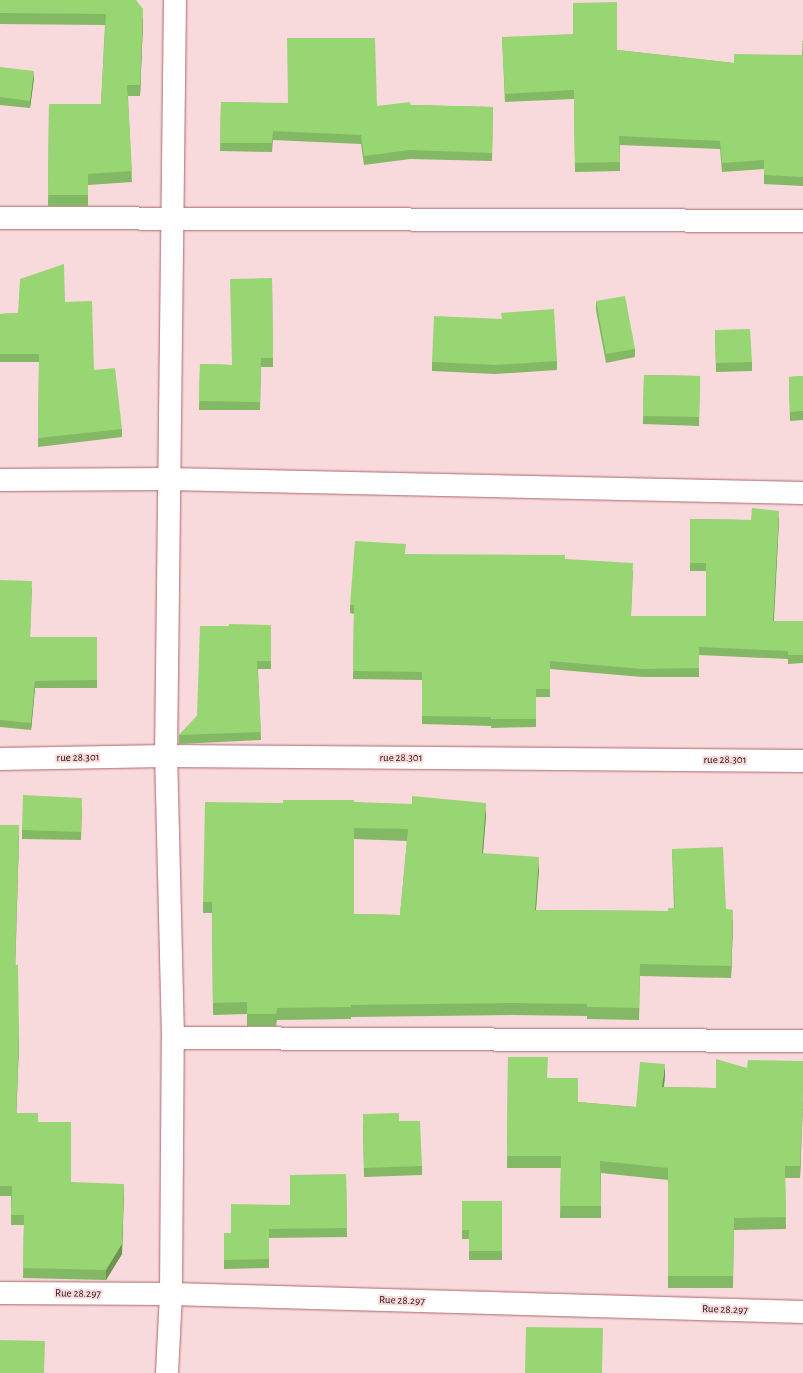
<!DOCTYPE html>
<style>
body{margin:0}
#map{position:relative;width:803px;height:1373px;overflow:hidden;background:#f9dadc;font-family:"Alegreya Sans",sans-serif}
div>[style]{position:absolute}
[style*='--x']{left:calc(var(--x)*1px);top:calc(var(--y)*1px);width:calc(var(--w)*1px);rotate:calc(var(--a)*1deg)}
.roads{filter:drop-shadow(0 0 1px #aa686d) drop-shadow(0 0 1px #aa686d)}
.minor>*{height:22px;margin:-11px;padding:0 11px;transform-origin:11px;border-radius:11px;background:#fff}
.wall>*{inset:0;background:#83b864}
.shaded-wall>*{inset:0;background:#6a9651}
.building>*{inset:0;background:#98d674}
span{translate:-50% -50%;white-space:nowrap;text-align:center;line-height:1.15;-webkit-text-stroke:4px #f9dadc;paint-order:stroke}
.street-label{font-size:11px;color:#280f11}
</style>
<div id="map">
<div class="roads">
<div class="minor">
<div style="--x:0;--y:218;--w:803;--a:0.21"></div>
<div style="--x:0;--y:480;--w:168;--a:-0.3"></div>
<div style="--x:168;--y:479;--w:635;--a:1.26"></div>
<div style="--x:0;--y:759;--w:166;--a:-1"></div>
<div style="--x:166;--y:756;--w:637;--a:0.45"></div>
<div style="--x:173;--y:1038;--w:630;--a:0.27"></div>
<div style="--x:0;--y:1293;--w:171;--a:0.3"></div>
<div style="--x:171;--y:1294;--w:632;--a:1.63"></div>
<div style="--x:167;--y:1373;--w:79;--a:-87.1"></div>
<div style="--x:171;--y:1294;--w:256;--a:-89.6"></div>
<div style="--x:173;--y:1038;--w:282;--a:-91.4"></div>
<div style="--x:166;--y:756;--w:756;--a:-89.32"></div>
</div>
</div>
<div class="wall">
<div style="clip-path:polygon(0 0,136px 0,143px 20px,140px 96px,128px 96px,132px 182px,88px 185px,88px 206px,48px 206px,49px 104px,101px 104px,105px 25px,0 24px)"></div>
<div style="clip-path:polygon(502px 37px,734px 63px,802px 55px,803px 41px,803px 186px,764px 184px,764px 169px,722px 172px,720px 149px,620px 145px,620px 171px,575px 172px,574px 99px,505px 102px)"></div>
<div style="clip-path:polygon(0 67px,34px 78px,30px 108px,0 105px)"></div>
<div style="clip-path:polygon(221px 102px,377px 106px,411px 105px,493px 107px,492px 161px,410px 159px,364px 165px,361px 144px,273px 140px,272px 152px,220px 151px)"></div>
<div style="clip-path:polygon(272px 278px,273px 367px,261px 367px,260px 410px,199px 410px,200px 364px,232px 365px)"></div>
<div style="clip-path:polygon(596px 301px,635px 349px,635px 357px,606px 363px,596px 310px)"></div>
<div style="clip-path:polygon(65px 302px,94px 370px,122px 429px,122px 437px,38px 447px,39px 362px,0 362px,0 314px,18px 313px)"></div>
<div style="clip-path:polygon(715px 330px,752px 362px,752px 371px,716px 372px)"></div>
<div style="clip-path:polygon(557px 361px,557px 370px,495px 374px,432px 371px,432px 362px)"></div>
<div style="clip-path:polygon(644px 375px,700px 376px,699px 426px,643px 424px)"></div>
<div style="clip-path:polygon(803px 376px,803px 420px,790px 421px,789px 377px)"></div>
<div style="clip-path:polygon(690px 519px,751px 520px,779px 519px,774px 621px,803px 621px,803px 663px,788px 664px,788px 659px,699px 655px,699px 677px,642px 677px,550px 669px,550px 697px,536px 697px,536px 727px,491px 728px,491px 726px,422px 724px,422px 680px,353px 679px,354px 614px,350px 613px,350px 605px,565px 559px,633px 571px,631px 616px,706px 616px,706px 571px,690px 571px)"></div>
<div style="clip-path:polygon(0 580px,32px 588px,30px 637px,97px 637px,97px 688px,35px 688px,31px 730px,0 727px)"></div>
<div style="clip-path:polygon(271px 625px,271px 669px,258px 669px,261px 740px,179px 744px,179px 735px,197px 716px,229px 626px)"></div>
<div style="clip-path:polygon(evenodd,354px 802px,486px 815px,483px 853px,539px 869px,536px 910px,668px 911px,674px 908px,672px 849px,726px 909px,733px 921px,731px 978px,640px 976px,639px 1020px,587px 1019px,587px 1016px,512px 1015px,351px 1017px,351px 1019px,277px 1020px,276px 1026px,247px 1026px,247px 1014px,213px 1015px,212px 913px,203px 913px,203px 902px,283px 803px,354px 802px,354px 839px,407px 841px,400px 915px,354px 914px,354px 839px)"></div>
<div style="clip-path:polygon(82px 807px,81px 840px,22px 839px,22px 830px)"></div>
<div style="clip-path:polygon(0 825px,19px 835px,15px 965px,19px 1042px,16px 1113px,38px 1122px,71px 1182px,124px 1194px,122px 1254px,106px 1280px,23px 1278px,24px 1225px,11px 1225px,11px 1196px,0 1196px)"></div>
<div style="clip-path:polygon(508px 1057px,548px 1078px,578px 1102px,636px 1107px,665px 1076px,664px 1087px,716px 1088px,747px 1068px,803px 1061px,800px 1178px,785px 1178px,786px 1229px,734px 1230px,733px 1288px,668px 1288px,668px 1180px,601px 1173px,601px 1218px,560px 1218px,561px 1168px,507px 1168px)"></div>
<div style="clip-path:polygon(399px 1121px,422px 1166px,422px 1175px,364px 1177px,363px 1123px)"></div>
<div style="clip-path:polygon(346px 1174px,347px 1237px,269px 1238px,269px 1268px,224px 1269px,224px 1233px,231px 1233px,290px 1205px)"></div>
<div style="clip-path:polygon(462px 1201px,502px 1201px,502px 1260px,469px 1260px,469px 1239px,462px 1239px)"></div>
</div>
<div class="shaded-wall">
<div style="clip-path:polygon(143px 9px,143px 20px,140px 96px,140px 85px)"></div>
<div style="clip-path:polygon(34px 71px,34px 78px,30px 108px,30px 101px)"></div>
<div style="clip-path:polygon(779px 511px,779px 519px,773px 630px,773px 621px)"></div>
<div style="clip-path:polygon(35px 681px,35px 688px,31px 730px,31px 723px)"></div>
<div style="clip-path:polygon(486px 803px,486px 815px,482px 865px,482px 853px)"></div>
<div style="clip-path:polygon(19px 825px,19px 835px,15px 975px,15px 965px)"></div>
<div style="clip-path:polygon(539px 857px,539px 869px,535px 921px,535px 910px)"></div>
<div style="clip-path:polygon(733px 910px,733px 921px,731px 978px,731px 966px)"></div>
<div style="clip-path:polygon(19px 1032px,19px 1042px,16px 1124px,16px 1113px)"></div>
<div style="clip-path:polygon(665px 1064px,665px 1076px,662px 1099px,662px 1087px)"></div>
<div style="clip-path:polygon(803px 1091px,803px 1103px,800px 1178px,800px 1166px)"></div>
<div style="clip-path:polygon(124px 1184px,122px 1254px,106px 1280px,106px 1270px)"></div>
</div>
<div class="building">
<div style="clip-path:polygon(0 0,136px 0,143px 9px,140px 85px,127px 85px,132px 171px,88px 174px,88px 195px,48px 195px,49px 104px,101px 104px,106px 14px,0 13px)"></div>
<div style="clip-path:polygon(617px 2px,617px 50px,734px 63px,734px 54px,803px 55px,802px 41px,803px 41px,803px 177px,764px 175px,764px 160px,722px 163px,720px 141px,619px 136px,620px 162px,575px 163px,574px 90px,505px 94px,502px 37px,573px 34px,573px 3px)"></div>
<div style="clip-path:polygon(287px 38px,375px 38px,377px 106px,410px 102px,411px 105px,493px 107px,492px 153px,410px 150px,364px 156px,361px 135px,273px 131px,272px 143px,220px 143px,221px 102px,288px 103px)"></div>
<div style="clip-path:polygon(0 67px,34px 71px,30px 101px,0 97px)"></div>
<div style="clip-path:polygon(64px 264px,65px 302px,92px 301px,94px 370px,115px 368px,122px 429px,38px 438px,39px 354px,0 354px,0 314px,18px 313px,20px 279px)"></div>
<div style="clip-path:polygon(272px 278px,273px 358px,261px 358px,260px 402px,199px 401px,200px 364px,232px 365px,230px 279px)"></div>
<div style="clip-path:polygon(625px 296px,635px 349px,606px 354px,596px 301px)"></div>
<div style="clip-path:polygon(554px 309px,557px 361px,495px 365px,432px 362px,434px 316px,502px 319px,501px 313px)"></div>
<div style="clip-path:polygon(750px 329px,752px 362px,716px 363px,715px 330px)"></div>
<div style="clip-path:polygon(644px 375px,700px 376px,699px 417px,643px 416px)"></div>
<div style="clip-path:polygon(803px 376px,803px 411px,790px 412px,789px 377px)"></div>
<div style="clip-path:polygon(752px 508px,779px 511px,773px 621px,803px 621px,803px 655px,788px 655px,788px 651px,699px 647px,699px 668px,642px 669px,550px 661px,550px 689px,536px 689px,536px 719px,491px 719px,491px 717px,422px 716px,422px 672px,353px 671px,354px 605px,350px 605px,355px 541px,406px 544px,405px 554px,565px 555px,565px 559px,633px 563px,631px 616px,706px 616px,706px 563px,690px 563px,690px 519px,751px 520px)"></div>
<div style="clip-path:polygon(0 580px,32px 581px,30px 637px,97px 637px,97px 680px,35px 681px,31px 723px,0 720px)"></div>
<div style="clip-path:polygon(229px 624px,271px 625px,271px 661px,257px 661px,261px 732px,179px 735px,197px 716px,200px 626px,229px 626px)"></div>
<div style="clip-path:polygon(23px 795px,82px 798px,81px 832px,22px 830px)"></div>
<div style="clip-path:polygon(evenodd,412px 796px,486px 803px,482px 853px,539px 857px,535px 910px,668px 911px,668px 908px,675px 908px,672px 849px,723px 847px,726px 909px,733px 910px,731px 966px,640px 964px,639px 1008px,587px 1007px,587px 1004px,512px 1003px,351px 1005px,351px 1007px,277px 1008px,276px 1014px,247px 1014px,247px 1002px,213px 1003px,212px 902px,203px 902px,205px 802px,283px 803px,283px 800px,354px 800px,354px 802px,412px 804px,412px 796px,354px 828px,408px 829px,400px 915px,354px 914px,354px 828px)"></div>
<div style="clip-path:polygon(0 825px,19px 825px,15px 965px,18px 965px,19px 1032px,16px 1113px,38px 1113px,38px 1122px,71px 1122px,71px 1182px,124px 1184px,122px 1244px,106px 1270px,23px 1268px,24px 1215px,11px 1215px,12px 1186px,0 1186px)"></div>
<div style="clip-path:polygon(508px 1057px,548px 1057px,547px 1078px,578px 1078px,578px 1102px,636px 1107px,640px 1062px,665px 1064px,662px 1087px,716px 1088px,716px 1059px,747px 1068px,748px 1060px,803px 1061px,803px 1091px,800px 1166px,785px 1166px,786px 1217px,734px 1218px,733px 1276px,668px 1276px,668px 1168px,600px 1161px,601px 1206px,560px 1206px,561px 1156px,507px 1156px)"></div>
<div style="clip-path:polygon(399px 1113px,399px 1121px,420px 1121px,422px 1166px,364px 1168px,363px 1114px)"></div>
<div style="clip-path:polygon(346px 1174px,347px 1228px,269px 1229px,269px 1259px,224px 1260px,224px 1233px,231px 1233px,231px 1204px,290px 1205px,290px 1175px)"></div>
<div style="clip-path:polygon(462px 1201px,502px 1201px,502px 1251px,469px 1251px,469px 1230px,462px 1230px)"></div>
<div style="clip-path:polygon(526px 1327px,603px 1328px,602px 1373px,525px 1373px)"></div>
<div style="clip-path:polygon(0 1340px,45px 1341px,44px 1373px,0 1373px)"></div>
</div>
<div class="street-label">
<span style="left:78px;top:758px;rotate:-1deg">rue 28.301</span>
<span style="left:401px;top:758px">rue 28.301</span>
<span style="left:725px;top:760px">rue 28.301</span>
<span style="left:78px;top:1294px;rotate:1deg">Rue 28.297</span>
<span style="left:402px;top:1301px;rotate:2deg">Rue 28.297</span>
<span style="left:725px;top:1310px;rotate:2deg">Rue 28.297</span>
</div>
</div>
